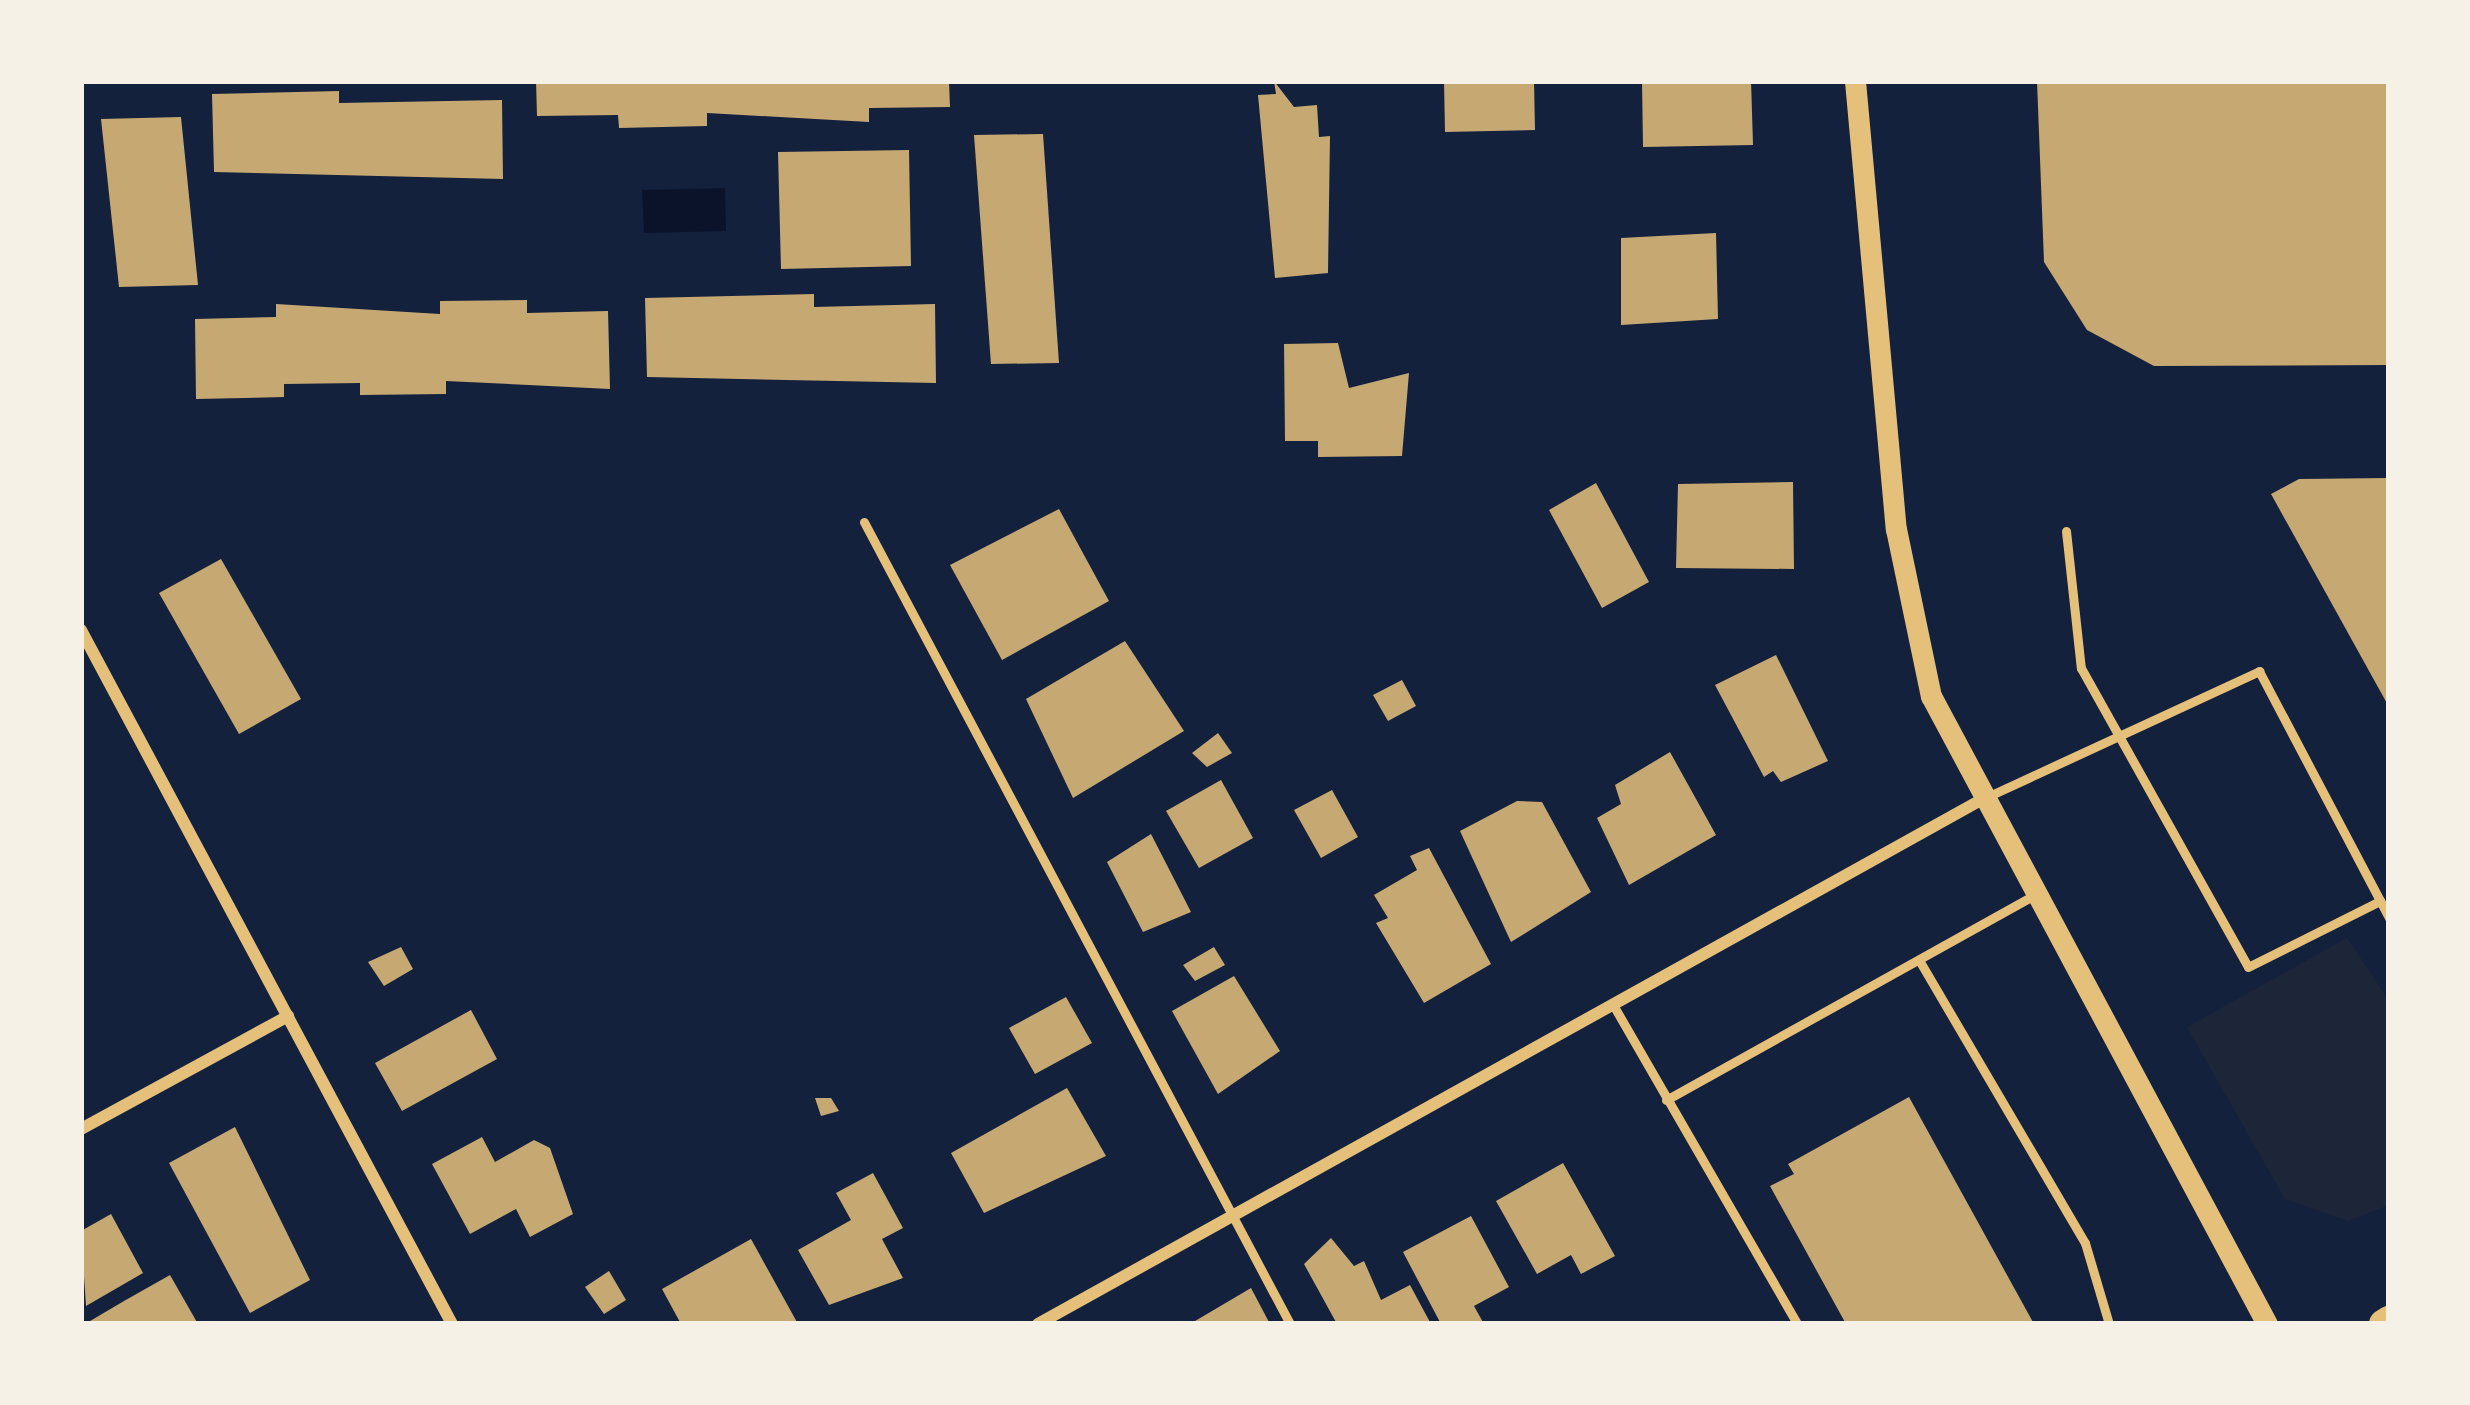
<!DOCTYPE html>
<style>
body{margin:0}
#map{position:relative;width:2470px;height:1405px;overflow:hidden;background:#14213d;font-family:Jost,sans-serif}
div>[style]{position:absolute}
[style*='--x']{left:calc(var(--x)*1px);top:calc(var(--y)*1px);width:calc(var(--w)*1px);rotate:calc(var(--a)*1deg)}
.green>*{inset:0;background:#1d2539}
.water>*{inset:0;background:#0b132b}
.building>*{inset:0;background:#c6a872}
.service>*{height:9px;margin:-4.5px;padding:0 4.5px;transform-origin:4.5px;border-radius:4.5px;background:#e5c07b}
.minor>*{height:12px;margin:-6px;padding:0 6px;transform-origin:6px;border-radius:6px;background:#e5c07b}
.tertiary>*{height:21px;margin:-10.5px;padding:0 10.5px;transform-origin:10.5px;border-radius:10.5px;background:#e5c07b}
.primary>*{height:30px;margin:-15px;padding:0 15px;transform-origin:15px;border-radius:15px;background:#e5c07b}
span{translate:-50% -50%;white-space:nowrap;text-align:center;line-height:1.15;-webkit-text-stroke:9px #f6f1e7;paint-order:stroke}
.frame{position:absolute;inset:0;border:84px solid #f6f1e7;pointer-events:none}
</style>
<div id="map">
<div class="green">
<div style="clip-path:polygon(2347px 938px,2389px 1001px,2389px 1205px,2348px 1221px,2285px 1199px,2187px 1027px)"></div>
</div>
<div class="water">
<div style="clip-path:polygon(725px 188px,726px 231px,644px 233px,642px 190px)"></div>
</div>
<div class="building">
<div style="clip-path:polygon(536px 81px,949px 81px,950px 107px,869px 108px,869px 122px,707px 113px,707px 126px,619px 128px,618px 115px,537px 116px)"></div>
<div style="clip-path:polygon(1274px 81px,1294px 107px,1317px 105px,1319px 137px,1330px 136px,1328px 273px,1275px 278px,1258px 95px,1276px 94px)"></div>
<div style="clip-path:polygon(1444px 81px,1534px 81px,1535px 130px,1445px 132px)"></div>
<div style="clip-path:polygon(1642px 81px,1751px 81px,1753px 145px,1643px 147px)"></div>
<div style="clip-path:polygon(2037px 81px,2389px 81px,2389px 365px,2154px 366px,2087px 330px,2044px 262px)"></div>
<div style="clip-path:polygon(339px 91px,339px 103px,502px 100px,503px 179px,214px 172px,212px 94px)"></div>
<div style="clip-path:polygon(181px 117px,198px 285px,119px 287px,101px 119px)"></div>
<div style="clip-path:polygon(1043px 134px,1059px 363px,991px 364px,974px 135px)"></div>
<div style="clip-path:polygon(909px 150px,911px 266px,781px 269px,778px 152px)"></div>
<div style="clip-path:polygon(1716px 233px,1718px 319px,1621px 325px,1621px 238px)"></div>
<div style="clip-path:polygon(814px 294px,814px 307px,935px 304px,936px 383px,647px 377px,645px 298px)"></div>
<div style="clip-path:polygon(527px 300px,527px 313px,608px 311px,610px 389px,446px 381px,446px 394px,360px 395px,360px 383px,284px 384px,284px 397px,196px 399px,195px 319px,276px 317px,276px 304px,440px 314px,440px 301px)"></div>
<div style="clip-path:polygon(1338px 343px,1349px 388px,1409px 373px,1402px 456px,1318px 457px,1318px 441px,1285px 441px,1284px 344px)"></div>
<div style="clip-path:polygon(2389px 478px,2389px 707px,2271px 494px,2299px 479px)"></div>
<div style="clip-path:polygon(1793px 482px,1794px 569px,1676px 568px,1678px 484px)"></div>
<div style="clip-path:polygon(1596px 483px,1649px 582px,1602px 608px,1549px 510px)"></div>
<div style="clip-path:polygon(1059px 509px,1109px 601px,1002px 660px,950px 565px)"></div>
<div style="clip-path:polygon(221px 559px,301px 699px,239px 734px,159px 593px)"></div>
<div style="clip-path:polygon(1125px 641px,1184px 731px,1073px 798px,1026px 699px)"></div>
<div style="clip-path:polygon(1776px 655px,1828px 761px,1781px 782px,1773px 771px,1764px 777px,1715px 685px)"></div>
<div style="clip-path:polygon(1402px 680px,1416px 706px,1388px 721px,1373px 695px)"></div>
<div style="clip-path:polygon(1218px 733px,1232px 753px,1207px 767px,1192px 753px)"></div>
<div style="clip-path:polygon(1670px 752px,1716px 835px,1629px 885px,1597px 818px,1621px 804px,1615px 785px)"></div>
<div style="clip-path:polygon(1221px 780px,1253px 838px,1199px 868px,1166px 811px)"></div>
<div style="clip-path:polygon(1332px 790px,1358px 837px,1321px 858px,1294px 810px)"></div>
<div style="clip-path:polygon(1517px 801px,1542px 802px,1591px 892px,1511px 942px,1460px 831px)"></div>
<div style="clip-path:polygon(1151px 834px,1191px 912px,1143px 932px,1107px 862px)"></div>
<div style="clip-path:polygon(1429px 848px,1491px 964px,1424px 1003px,1376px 923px,1388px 918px,1374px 895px,1417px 870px,1410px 856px)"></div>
<div style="clip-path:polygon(401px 947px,413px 969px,384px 986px,368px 962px)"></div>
<div style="clip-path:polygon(1214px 947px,1225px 965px,1195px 981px,1183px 965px)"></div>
<div style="clip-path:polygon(1234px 976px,1280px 1051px,1218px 1094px,1172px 1011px)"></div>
<div style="clip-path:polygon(1066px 997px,1092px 1043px,1035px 1074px,1009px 1028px)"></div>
<div style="clip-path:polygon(471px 1010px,497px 1059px,402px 1111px,375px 1063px)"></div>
<div style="clip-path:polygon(1067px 1088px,1106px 1156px,984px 1213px,951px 1153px)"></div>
<div style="clip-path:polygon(1909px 1097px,2034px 1324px,1846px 1324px,1770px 1186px,1794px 1174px,1788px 1164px)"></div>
<div style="clip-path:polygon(815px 1098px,831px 1098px,839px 1111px,821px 1116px)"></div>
<div style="clip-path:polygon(235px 1127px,310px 1280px,250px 1313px,169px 1163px)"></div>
<div style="clip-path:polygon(482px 1137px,495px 1162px,534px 1140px,550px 1148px,573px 1214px,530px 1237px,516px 1209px,470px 1234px,432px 1164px)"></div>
<div style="clip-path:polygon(1563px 1163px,1615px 1256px,1581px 1274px,1571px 1255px,1537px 1274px,1496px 1201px)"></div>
<div style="clip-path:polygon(873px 1173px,903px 1228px,882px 1239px,903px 1278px,829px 1305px,798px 1250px,851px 1220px,836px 1193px)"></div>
<div style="clip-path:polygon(111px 1214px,143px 1273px,86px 1306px,81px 1231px)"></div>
<div style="clip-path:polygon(1471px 1216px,1509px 1287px,1474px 1306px,1484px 1324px,1441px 1324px,1403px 1252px)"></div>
<div style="clip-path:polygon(1331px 1238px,1354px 1266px,1364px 1261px,1381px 1300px,1410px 1285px,1431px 1324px,1337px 1324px,1304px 1264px)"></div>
<div style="clip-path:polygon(751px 1239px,798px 1324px,681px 1324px,662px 1289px)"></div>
<div style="clip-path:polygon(609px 1271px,626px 1300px,604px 1314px,585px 1287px)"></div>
<div style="clip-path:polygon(170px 1275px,198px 1324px,85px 1324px,124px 1301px)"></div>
<div style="clip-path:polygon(1251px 1288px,1270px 1324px,1190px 1324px)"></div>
</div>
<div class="service">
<div style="--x:864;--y:522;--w:908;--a:62.02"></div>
<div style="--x:2066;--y:531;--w:138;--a:83.8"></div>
<div style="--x:2081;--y:668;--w:342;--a:60.8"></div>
<div style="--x:2248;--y:967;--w:148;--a:-26.6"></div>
<div style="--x:1989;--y:796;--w:298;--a:-24.8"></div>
<div style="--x:2259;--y:671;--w:279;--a:62.2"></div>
<div style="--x:1919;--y:960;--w:328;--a:59.6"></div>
<div style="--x:2085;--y:1243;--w:84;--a:73.5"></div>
<div style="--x:1612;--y:1003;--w:370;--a:60"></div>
<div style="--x:1666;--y:1100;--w:418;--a:-29.1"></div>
</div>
<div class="minor">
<div style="--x:81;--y:630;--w:787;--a:61.87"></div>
<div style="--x:81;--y:1129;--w:236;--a:-28.6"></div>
<div style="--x:1038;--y:1324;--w:1077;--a:-29.06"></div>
</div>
<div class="tertiary">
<div style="--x:1855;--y:81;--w:450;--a:84.8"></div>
<div style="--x:1896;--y:529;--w:171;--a:78.2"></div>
<div style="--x:1931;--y:696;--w:712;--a:61.85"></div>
</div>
<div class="primary">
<div style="--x:2384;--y:1324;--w:6;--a:-31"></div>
</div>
<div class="frame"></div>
</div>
